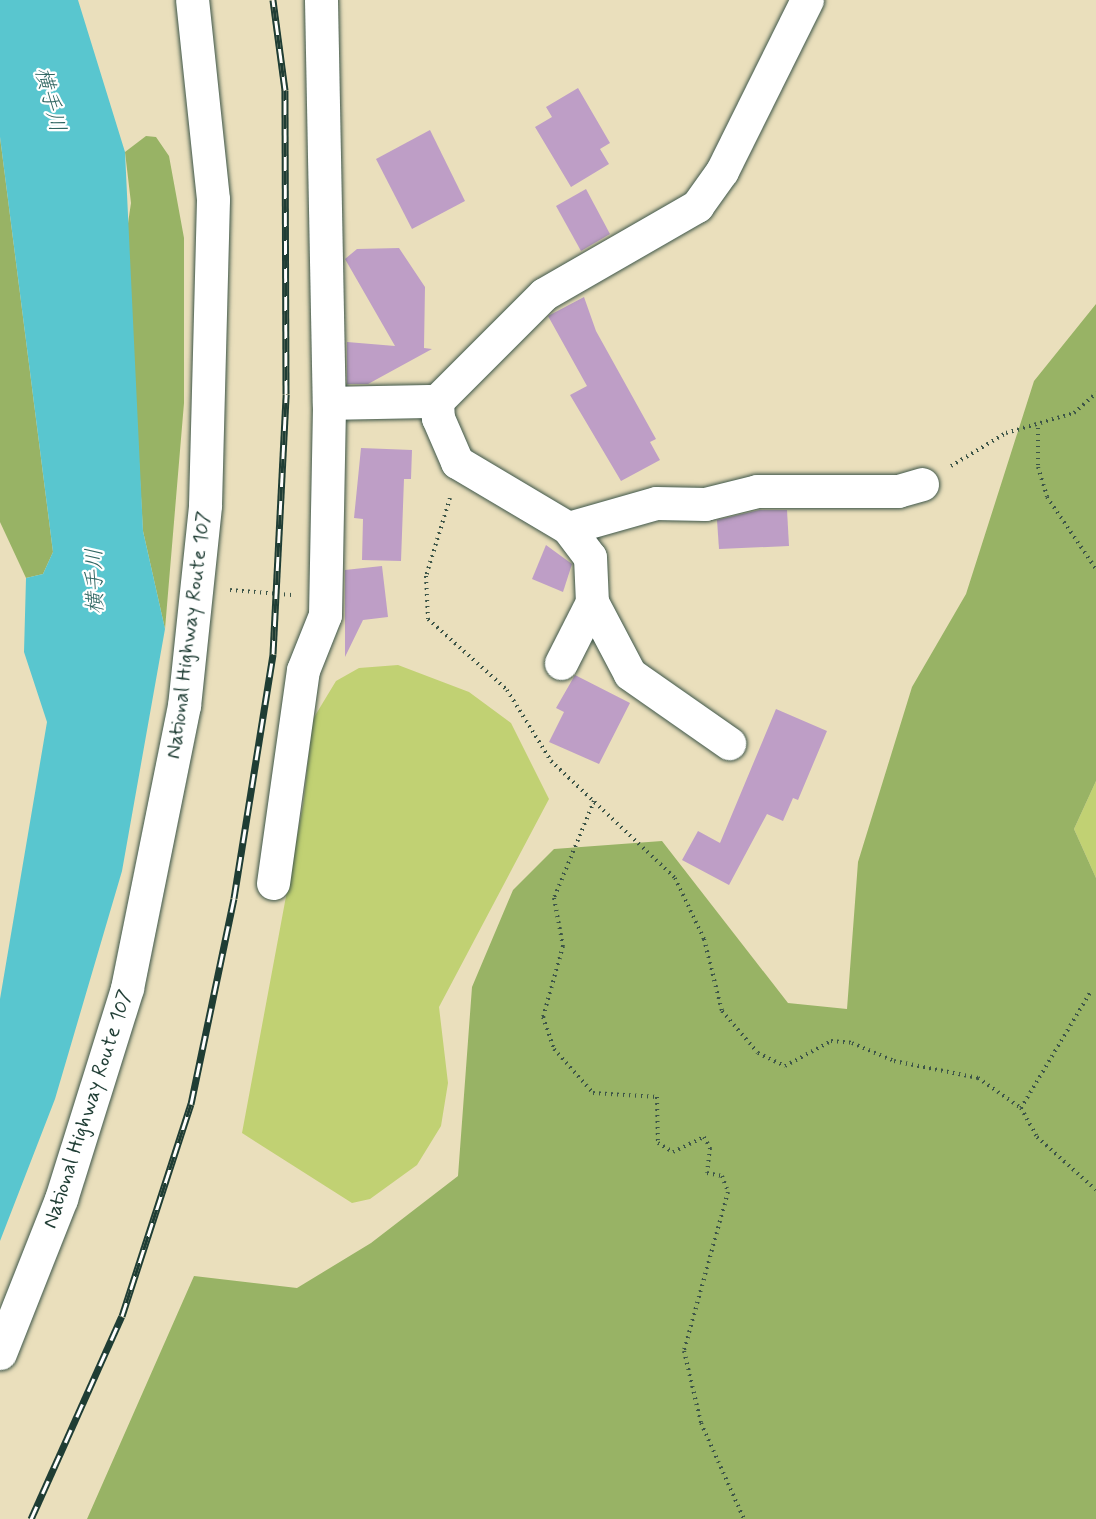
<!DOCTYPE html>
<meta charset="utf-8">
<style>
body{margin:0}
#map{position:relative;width:1096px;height:1519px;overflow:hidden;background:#eadfbc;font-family:Mynerve,"Klee One",sans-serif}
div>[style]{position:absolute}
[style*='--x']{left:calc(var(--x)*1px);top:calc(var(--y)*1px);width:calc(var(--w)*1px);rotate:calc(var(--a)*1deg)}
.green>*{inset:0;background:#c1d173}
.forest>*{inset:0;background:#98b365}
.water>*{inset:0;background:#59c6cf}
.building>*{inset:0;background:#be9ec6}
.path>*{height:4px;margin-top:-2px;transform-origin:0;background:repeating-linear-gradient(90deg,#3d5548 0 1.5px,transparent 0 6px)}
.roads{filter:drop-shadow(0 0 2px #3d5548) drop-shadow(0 0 2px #3d5548)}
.street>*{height:33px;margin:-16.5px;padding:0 16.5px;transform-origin:16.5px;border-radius:16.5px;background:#fff}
.highway>*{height:33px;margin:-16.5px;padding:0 16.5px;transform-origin:16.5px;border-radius:16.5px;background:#fff}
.rail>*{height:7px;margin-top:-3.5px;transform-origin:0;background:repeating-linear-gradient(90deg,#fff 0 14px,#1f3d34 0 28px);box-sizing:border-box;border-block:2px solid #1f3d34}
span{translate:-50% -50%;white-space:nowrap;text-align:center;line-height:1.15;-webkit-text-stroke:4.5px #fff;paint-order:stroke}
.street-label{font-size:21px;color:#1f3d34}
.water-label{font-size:22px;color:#306662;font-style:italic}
</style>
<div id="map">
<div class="green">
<div style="clip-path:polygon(398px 665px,469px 692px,511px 723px,549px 799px,439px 1007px,448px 1083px,441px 1126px,417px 1165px,370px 1199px,352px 1203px,242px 1133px,303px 805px,313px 719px,336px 681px,359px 668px)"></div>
<div style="clip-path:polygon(1096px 781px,1096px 878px,1074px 829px)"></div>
</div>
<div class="forest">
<div style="clip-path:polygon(146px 136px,156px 137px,169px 156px,184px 238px,184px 403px,165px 629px,143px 531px,126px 237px,131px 203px,125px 152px)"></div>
<div style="clip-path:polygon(0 137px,53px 552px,43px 574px,26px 578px,0 522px)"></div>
<div style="clip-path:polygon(1096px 304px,1096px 781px,1074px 829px,1096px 878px,1096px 1519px,87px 1519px,194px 1276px,297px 1288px,371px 1243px,458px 1176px,472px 987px,513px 890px,554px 849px,662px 841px,788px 1003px,847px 1009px,858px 862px,912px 687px,966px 594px,1034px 381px)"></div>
</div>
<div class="water">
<div style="clip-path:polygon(0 0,78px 0,125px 152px,143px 531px,165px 629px,122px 871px,55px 1099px,0 1241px,0 999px,47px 722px,24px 652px,26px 578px,43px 574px,53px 552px,0 137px)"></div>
</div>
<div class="building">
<div style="clip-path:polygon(578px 88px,610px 143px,600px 149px,609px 164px,571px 187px,535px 127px,552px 117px,546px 107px)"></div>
<div style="clip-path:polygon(430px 130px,465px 201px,412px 229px,376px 159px)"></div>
<div style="clip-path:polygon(586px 189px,610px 234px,581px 251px,556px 206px)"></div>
<div style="clip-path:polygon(399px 248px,425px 287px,424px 348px,432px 349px,368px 384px,347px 384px,347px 342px,395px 346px,345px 259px,357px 249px)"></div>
<div style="clip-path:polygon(584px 297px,596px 331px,656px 439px,650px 442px,660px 460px,621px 481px,570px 395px,587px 386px,548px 316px)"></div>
<div style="clip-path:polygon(361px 448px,412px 450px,411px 479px,404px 479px,401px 561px,362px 560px,363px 519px,354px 518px)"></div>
<div style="clip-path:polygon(759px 510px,787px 510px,789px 546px,719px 549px,717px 520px)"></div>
<div style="clip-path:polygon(546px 545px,572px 564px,563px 592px,532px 579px)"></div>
<div style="clip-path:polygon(382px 566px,388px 617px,363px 620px,345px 657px,345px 570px)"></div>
<div style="clip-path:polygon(575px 675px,630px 703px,599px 764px,549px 742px,564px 712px,556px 708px)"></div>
<div style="clip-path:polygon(776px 709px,827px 731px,798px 800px,793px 798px,783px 821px,767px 814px,729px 885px,682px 860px,698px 831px,720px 843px)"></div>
</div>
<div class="path">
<div style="--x:1038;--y:428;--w:39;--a:90"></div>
<div style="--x:1038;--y:467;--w:31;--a:73"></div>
<div style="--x:1047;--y:497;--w:87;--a:55.8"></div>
<div style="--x:951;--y:466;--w:64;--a:-31"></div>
<div style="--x:1006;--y:433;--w:71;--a:-16.4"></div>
<div style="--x:1074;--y:413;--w:30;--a:-42"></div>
<div style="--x:450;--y:498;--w:82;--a:107.1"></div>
<div style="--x:426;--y:576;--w:43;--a:87.3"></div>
<div style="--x:428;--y:619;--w:106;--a:41.9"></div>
<div style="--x:507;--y:690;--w:84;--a:58.2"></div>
<div style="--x:551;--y:761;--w:170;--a:43.3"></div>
<div style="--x:675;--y:878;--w:68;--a:64.6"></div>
<div style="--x:704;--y:939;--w:74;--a:76"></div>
<div style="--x:722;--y:1011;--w:55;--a:49.4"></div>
<div style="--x:758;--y:1053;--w:30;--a:26"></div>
<div style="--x:785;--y:1066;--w:52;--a:-28.5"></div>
<div style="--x:831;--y:1041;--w:21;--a:5"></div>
<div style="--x:852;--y:1043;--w:46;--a:23.2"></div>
<div style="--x:894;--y:1061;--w:86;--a:11.4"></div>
<div style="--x:978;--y:1078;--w:52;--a:34.9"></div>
<div style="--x:1021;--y:1108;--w:33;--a:61"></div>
<div style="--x:1037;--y:1137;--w:79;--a:41.9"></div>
<div style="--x:230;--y:590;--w:62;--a:4.6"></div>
<div style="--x:594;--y:801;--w:105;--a:112.4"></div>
<div style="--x:554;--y:898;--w:49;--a:79.4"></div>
<div style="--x:563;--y:946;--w:74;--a:105.7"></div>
<div style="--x:543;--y:1017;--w:34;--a:71"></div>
<div style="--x:554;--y:1049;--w:59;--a:48.4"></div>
<div style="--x:593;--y:1093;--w:64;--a:3.6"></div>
<div style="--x:657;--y:1097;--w:46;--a:88.8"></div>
<div style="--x:658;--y:1143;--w:17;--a:31"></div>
<div style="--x:673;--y:1152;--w:34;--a:-26"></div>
<div style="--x:704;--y:1137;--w:13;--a:61"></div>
<div style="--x:710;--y:1148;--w:25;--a:97"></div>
<div style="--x:707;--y:1173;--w:15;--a:11"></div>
<div style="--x:722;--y:1176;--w:17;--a:69"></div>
<div style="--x:728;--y:1192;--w:165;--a:105.5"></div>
<div style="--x:684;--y:1351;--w:74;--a:76.7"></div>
<div style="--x:701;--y:1423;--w:105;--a:65.9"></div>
<div style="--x:1021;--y:1108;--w:136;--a:-59.1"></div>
</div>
<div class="roads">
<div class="street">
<div style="--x:321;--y:0;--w:403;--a:88.9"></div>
<div style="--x:329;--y:403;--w:108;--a:-1.1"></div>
<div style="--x:437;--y:401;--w:151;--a:-45"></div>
<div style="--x:544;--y:294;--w:177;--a:-29.9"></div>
<div style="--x:697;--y:206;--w:43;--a:-54.5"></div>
<div style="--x:722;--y:171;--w:191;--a:-63.6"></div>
<div style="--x:437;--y:401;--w:17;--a:87"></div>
<div style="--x:438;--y:418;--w:48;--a:66.6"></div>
<div style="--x:457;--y:462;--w:129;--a:30.7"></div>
<div style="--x:568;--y:528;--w:91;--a:-15.9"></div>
<div style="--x:656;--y:503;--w:49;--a:1.2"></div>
<div style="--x:705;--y:504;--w:54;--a:-14"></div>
<div style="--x:757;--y:491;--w:141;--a:0"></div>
<div style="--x:898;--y:491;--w:25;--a:-16"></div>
<div style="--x:568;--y:528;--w:36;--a:53"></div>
<div style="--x:590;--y:557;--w:45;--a:87.5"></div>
<div style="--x:592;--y:602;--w:81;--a:62.2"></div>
<div style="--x:630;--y:674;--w:121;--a:34.9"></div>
<div style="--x:561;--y:663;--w:68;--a:-63.1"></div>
<div style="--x:273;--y:883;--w:215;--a:-82"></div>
<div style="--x:303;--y:670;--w:59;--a:-68.2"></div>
<div style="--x:325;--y:615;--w:212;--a:-88.9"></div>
</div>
<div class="highway">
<div style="--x:0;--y:1353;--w:166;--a:-68.4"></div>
<div style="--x:61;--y:1199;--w:221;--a:-72.6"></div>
<div style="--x:127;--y:988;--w:288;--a:-78.6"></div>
<div style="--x:184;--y:706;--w:202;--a:-84"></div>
<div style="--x:205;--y:505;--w:306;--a:-88.5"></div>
<div style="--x:213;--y:199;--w:200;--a:-96"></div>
</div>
</div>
<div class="rail">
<div style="--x:31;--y:1519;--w:222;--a:-65.9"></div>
<div style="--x:122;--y:1316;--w:223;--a:-72"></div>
<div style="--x:191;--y:1104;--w:210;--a:-78.2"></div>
<div style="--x:234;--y:898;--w:247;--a:-80.9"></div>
<div style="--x:273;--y:654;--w:260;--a:-87.1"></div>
<div style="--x:286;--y:394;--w:304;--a:-90.2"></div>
<div style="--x:285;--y:90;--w:91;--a:-97.6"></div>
</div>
<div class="street-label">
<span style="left:189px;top:635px;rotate:-83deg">National Highway Route 107</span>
<span style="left:88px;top:1109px;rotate:-72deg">National Highway Route 107</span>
</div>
<div class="water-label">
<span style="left:49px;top:100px;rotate:76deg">横手川</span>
<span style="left:96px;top:581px;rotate:-91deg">横手川</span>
</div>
</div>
